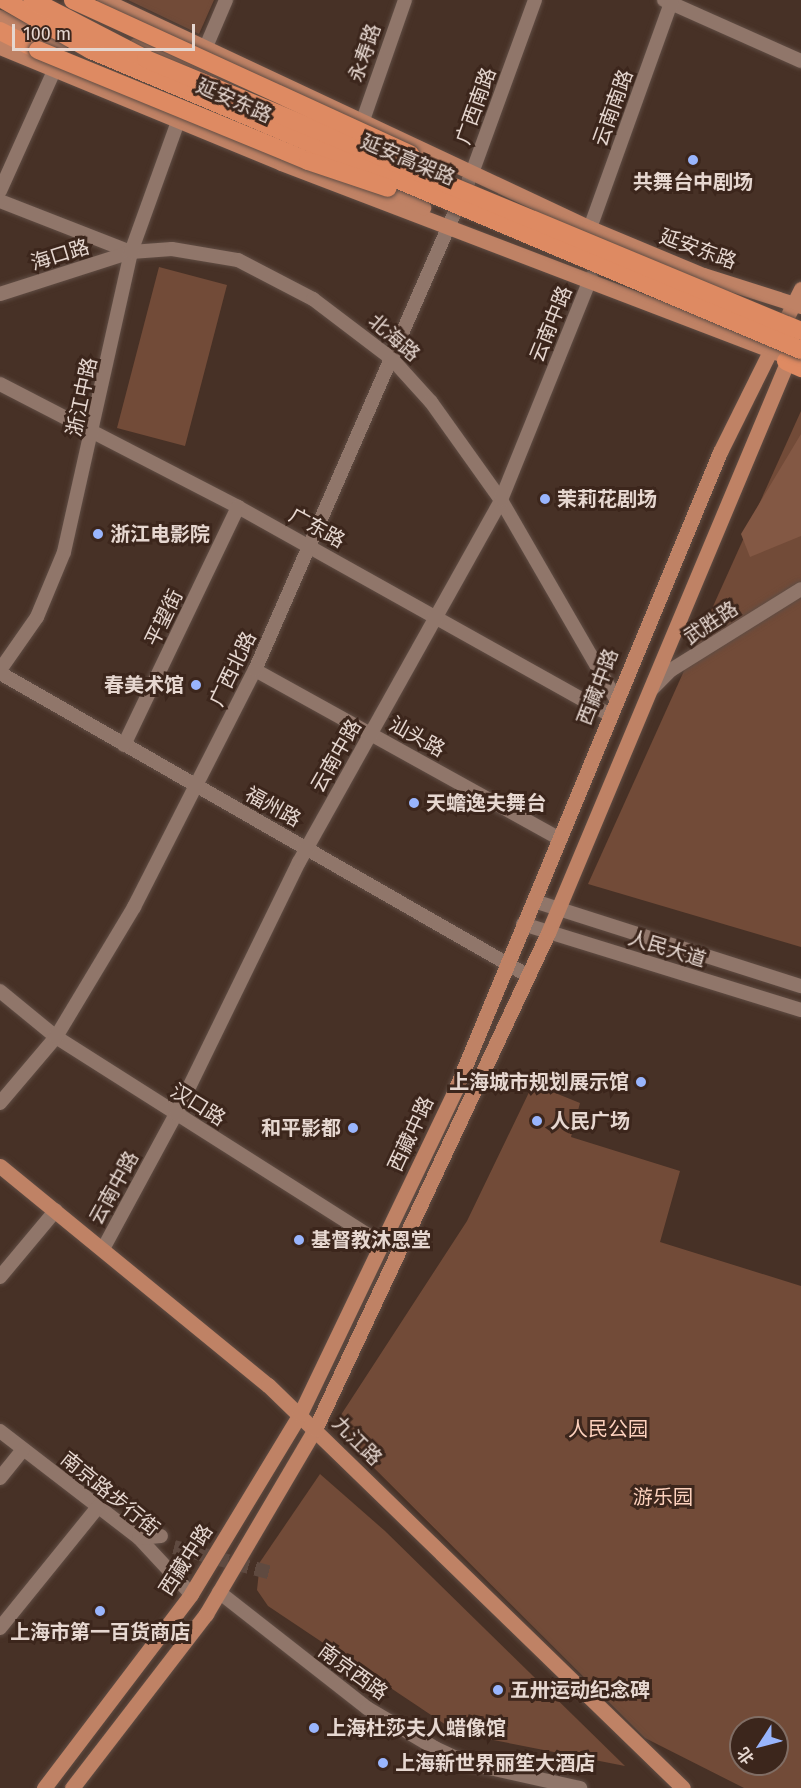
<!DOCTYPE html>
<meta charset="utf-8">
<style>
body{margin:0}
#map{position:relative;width:801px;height:1788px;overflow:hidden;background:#473126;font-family:"Fira Sans","Noto Sans SC",sans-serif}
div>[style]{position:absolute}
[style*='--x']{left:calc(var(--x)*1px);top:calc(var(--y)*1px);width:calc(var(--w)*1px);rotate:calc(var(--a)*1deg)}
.green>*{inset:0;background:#724b38}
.forest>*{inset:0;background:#835844}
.minor-tunnel>*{height:14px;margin-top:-7px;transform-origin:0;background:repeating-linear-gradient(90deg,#5f4a40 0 14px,transparent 0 21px)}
.roads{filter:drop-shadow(0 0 2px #604d44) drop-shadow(0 0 2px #604d44)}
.minor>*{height:14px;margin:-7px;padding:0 7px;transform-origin:7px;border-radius:7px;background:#90766a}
.major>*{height:15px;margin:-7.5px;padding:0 7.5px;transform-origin:7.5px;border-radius:7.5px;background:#bf8265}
.highway>*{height:18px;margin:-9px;padding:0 9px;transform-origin:9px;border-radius:9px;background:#de8a62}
.bridges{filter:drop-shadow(0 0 2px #604d44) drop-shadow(0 0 2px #604d44)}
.highway-bridge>*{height:18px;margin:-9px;padding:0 9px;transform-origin:9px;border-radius:9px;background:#de8a62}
.dots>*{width:16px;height:16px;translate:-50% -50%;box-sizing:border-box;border:3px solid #3c261c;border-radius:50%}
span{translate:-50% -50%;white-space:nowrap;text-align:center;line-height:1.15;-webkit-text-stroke:6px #3c261c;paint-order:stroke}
.street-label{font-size:20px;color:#e6d7d0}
.poi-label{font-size:20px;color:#e6d7d0;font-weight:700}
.left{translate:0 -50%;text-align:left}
.right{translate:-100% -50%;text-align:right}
.park-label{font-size:20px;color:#fdd1bd}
.north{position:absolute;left:729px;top:1716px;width:60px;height:60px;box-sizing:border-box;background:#3c261c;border:2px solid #806d64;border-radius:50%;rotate:234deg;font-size:16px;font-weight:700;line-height:24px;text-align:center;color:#e6d7d0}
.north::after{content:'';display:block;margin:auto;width:21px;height:27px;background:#99b5fd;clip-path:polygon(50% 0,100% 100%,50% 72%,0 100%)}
.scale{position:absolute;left:12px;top:24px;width:183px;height:27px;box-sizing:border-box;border:3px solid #e6d7d0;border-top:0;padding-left:8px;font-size:18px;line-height:21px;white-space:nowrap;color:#e6d7d0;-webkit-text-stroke:4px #3c261c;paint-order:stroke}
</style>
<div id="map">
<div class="green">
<div style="clip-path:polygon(128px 0,214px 0,199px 34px)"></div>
<div style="clip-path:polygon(159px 267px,227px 285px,185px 446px,117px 428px)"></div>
<div style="clip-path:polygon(801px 411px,801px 947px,588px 884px)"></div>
<div style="clip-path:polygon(evenodd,533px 1084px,580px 1103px,571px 1137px,680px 1171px,660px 1242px,801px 1286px,801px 1788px,744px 1788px,645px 1738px,350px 1444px,339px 1418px,467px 1221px,533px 1084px,741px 1728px,777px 1728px,777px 1764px,741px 1764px,741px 1728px)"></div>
<div style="clip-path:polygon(320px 1474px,385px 1531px,625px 1766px,458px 1733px,268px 1606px,257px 1590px,260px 1562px)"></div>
</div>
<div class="forest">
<div style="clip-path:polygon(801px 434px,801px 536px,750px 557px,741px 534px)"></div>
</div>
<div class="minor-tunnel">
<div style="--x:174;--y:1547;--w:101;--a:14.9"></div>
</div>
<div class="roads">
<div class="minor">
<div style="--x:664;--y:0;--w:150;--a:24"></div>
<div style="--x:202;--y:56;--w:61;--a:-66.8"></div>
<div style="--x:363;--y:120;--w:127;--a:-70.7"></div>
<div style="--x:0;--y:191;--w:129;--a:-65.8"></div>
<div style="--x:0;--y:201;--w:141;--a:21.3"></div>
<div style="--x:590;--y:228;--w:242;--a:-70.2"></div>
<div style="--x:0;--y:294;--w:138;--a:-17.8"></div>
<div style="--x:131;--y:252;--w:41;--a:-4.2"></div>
<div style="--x:172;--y:249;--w:67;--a:9.5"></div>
<div style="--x:238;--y:260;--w:85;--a:27.5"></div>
<div style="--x:313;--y:299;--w:99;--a:37.2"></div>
<div style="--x:392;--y:359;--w:58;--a:47.8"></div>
<div style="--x:431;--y:402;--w:120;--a:54.5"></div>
<div style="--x:501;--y:500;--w:230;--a:60"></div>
<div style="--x:0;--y:384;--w:268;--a:27.3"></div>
<div style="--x:238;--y:507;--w:426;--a:29.2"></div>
<div style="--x:0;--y:670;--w:65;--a:-55.1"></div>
<div style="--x:37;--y:617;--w:70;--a:-67.4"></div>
<div style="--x:64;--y:552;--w:307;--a:-77.4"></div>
<div style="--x:131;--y:252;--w:180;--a:-70.2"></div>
<div style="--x:255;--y:670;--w:349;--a:29"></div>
<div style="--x:0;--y:673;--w:607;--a:29.82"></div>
<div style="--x:652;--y:689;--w:27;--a:-45"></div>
<div style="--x:671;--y:670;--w:153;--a:-31.9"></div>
<div style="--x:124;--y:745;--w:264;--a:-64.4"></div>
<div style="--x:534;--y:901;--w:280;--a:17.7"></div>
<div style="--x:523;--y:924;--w:291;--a:17.2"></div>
<div style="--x:0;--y:991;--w:72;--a:39.4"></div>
<div style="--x:56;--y:1037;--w:386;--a:32.4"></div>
<div style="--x:0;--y:1103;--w:87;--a:-49.7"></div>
<div style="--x:56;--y:1037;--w:152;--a:-59"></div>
<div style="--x:134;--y:907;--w:266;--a:-63"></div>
<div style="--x:255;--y:670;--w:542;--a:-66.41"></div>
<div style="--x:472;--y:173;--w:184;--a:-70"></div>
<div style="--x:103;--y:1249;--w:153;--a:-61.6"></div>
<div style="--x:176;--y:1114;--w:280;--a:-64"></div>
<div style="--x:299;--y:862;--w:415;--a:-60.8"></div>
<div style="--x:501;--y:500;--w:240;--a:-68"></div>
<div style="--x:0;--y:1277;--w:87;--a:-50.1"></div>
<div style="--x:0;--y:1431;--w:175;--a:37.6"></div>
<div style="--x:139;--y:1538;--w:76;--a:47.1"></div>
<div style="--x:0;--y:1478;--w:36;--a:-51"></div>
<div style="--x:139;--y:1538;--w:22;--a:-5"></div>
<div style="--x:219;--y:1592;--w:188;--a:38.1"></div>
<div style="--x:367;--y:1708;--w:79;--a:30.5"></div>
<div style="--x:435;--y:1748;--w:35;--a:25"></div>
<div style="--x:467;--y:1763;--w:116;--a:12.5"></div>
<div style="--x:0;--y:1628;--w:156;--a:-51"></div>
</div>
<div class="major">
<div style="--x:104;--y:0;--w:537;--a:25.13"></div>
<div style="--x:590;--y:228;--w:122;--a:22.6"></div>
<div style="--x:703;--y:275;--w:103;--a:17.6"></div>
<div style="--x:0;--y:17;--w:68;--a:28.8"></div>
<div style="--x:136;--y:45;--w:153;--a:22.2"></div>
<div style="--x:0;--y:47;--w:304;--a:22.4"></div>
<div style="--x:281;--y:163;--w:532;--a:20.92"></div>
<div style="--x:379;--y:182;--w:51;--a:29.6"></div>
<div style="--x:0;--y:1166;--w:346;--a:39.3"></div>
<div style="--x:268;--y:1385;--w:578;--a:44.16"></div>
<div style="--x:44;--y:1788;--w:243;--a:-52.8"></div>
<div style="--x:191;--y:1594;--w:210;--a:-58.8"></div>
<div style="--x:300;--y:1414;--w:361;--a:-64.4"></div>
<div style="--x:456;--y:1088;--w:689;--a:-67.46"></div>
<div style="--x:720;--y:452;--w:182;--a:-63.6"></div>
<div style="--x:72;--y:1788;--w:220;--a:-52.4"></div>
<div style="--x:206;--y:1614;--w:215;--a:-59.5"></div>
<div style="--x:315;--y:1429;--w:548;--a:-64.84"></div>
<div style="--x:548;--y:933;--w:629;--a:-67.27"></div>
</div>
<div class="highway">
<div style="--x:0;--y:31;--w:42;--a:26.6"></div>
<div style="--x:786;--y:361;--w:17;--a:25"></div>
</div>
</div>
<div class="bridges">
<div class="highway-bridge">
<div style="--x:4;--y:0;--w:100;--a:29.9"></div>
<div style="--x:91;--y:50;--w:771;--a:22.91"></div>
<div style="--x:32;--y:0;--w:128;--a:27.4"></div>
<div style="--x:146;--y:59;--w:709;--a:22.55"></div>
<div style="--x:73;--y:0;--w:371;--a:24.6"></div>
<div style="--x:38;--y:50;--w:292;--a:22.3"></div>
<div style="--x:308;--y:161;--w:84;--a:18.6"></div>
</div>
</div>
<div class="dots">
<div style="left:693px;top:160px;background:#99b5fd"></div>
<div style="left:545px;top:499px;background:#99b5fd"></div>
<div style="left:98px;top:534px;background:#99b5fd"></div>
<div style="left:196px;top:685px;background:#99b5fd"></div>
<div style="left:414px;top:803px;background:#99b5fd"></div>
<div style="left:641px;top:1082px;background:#99b5fd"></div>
<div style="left:537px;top:1121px;background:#99b5fd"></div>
<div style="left:353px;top:1128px;background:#99b5fd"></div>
<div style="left:299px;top:1240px;background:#99b5fd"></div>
<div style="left:100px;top:1611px;background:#99b5fd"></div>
<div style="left:498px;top:1690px;background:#99b5fd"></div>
<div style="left:314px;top:1728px;background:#99b5fd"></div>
<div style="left:383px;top:1763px;background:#99b5fd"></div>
</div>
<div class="street-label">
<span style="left:365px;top:53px;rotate:-71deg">永寿路</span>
<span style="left:234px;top:101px;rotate:24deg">延安东路</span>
<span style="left:476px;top:106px;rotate:-70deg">广西南路</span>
<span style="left:613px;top:108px;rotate:-70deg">云南南路</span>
<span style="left:408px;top:160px;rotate:23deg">延安高架路</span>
<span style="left:698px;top:249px;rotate:20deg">延安东路</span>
<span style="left:60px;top:255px;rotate:-17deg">海口路</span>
<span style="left:551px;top:324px;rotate:-68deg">云南中路</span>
<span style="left:394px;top:338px;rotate:41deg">北海路</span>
<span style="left:82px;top:397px;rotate:-78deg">浙江中路</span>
<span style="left:317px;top:528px;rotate:29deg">广东路</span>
<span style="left:164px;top:618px;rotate:-64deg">平望街</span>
<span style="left:711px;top:623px;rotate:-33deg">武胜路</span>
<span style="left:233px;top:669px;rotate:-64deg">广西北路</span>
<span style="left:598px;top:687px;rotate:-69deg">西藏中路</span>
<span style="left:417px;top:737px;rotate:29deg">汕头路</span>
<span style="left:336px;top:756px;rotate:-60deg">云南中路</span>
<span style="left:273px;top:807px;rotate:29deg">福州路</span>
<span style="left:667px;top:949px;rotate:17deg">人民大道</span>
<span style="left:198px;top:1105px;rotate:32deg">汉口路</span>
<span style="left:411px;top:1134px;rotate:-65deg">西藏中路</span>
<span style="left:114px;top:1188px;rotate:-61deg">云南中路</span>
<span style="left:357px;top:1441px;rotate:45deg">九江路</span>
<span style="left:110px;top:1494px;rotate:39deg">南京路步行街</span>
<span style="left:186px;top:1560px;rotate:-57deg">西藏中路</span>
<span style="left:353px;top:1672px;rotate:36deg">南京西路</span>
</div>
<div class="poi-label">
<span style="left:693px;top:182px">共舞台中剧场</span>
<span class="left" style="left:557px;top:499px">茉莉花剧场</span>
<span class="left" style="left:110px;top:534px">浙江电影院</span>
<span class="right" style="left:184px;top:685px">春美术馆</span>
<span class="left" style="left:426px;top:803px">天蟾逸夫舞台</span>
<span class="right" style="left:629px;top:1082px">上海城市规划展示馆</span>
<span class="left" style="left:550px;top:1121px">人民广场</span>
<span class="right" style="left:341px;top:1128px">和平影都</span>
<span class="left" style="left:311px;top:1240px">基督教沐恩堂</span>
<span style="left:100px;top:1632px">上海市第一百货商店</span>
<span class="left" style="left:510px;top:1690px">五卅运动纪念碑</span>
<span class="left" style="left:326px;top:1728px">上海杜莎夫人蜡像馆</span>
<span class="left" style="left:395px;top:1763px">上海新世界丽笙大酒店</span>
</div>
<div class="park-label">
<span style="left:608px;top:1429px">人民公园</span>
<span style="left:663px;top:1497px">游乐园</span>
</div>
<div class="north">北</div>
<div class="scale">100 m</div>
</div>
